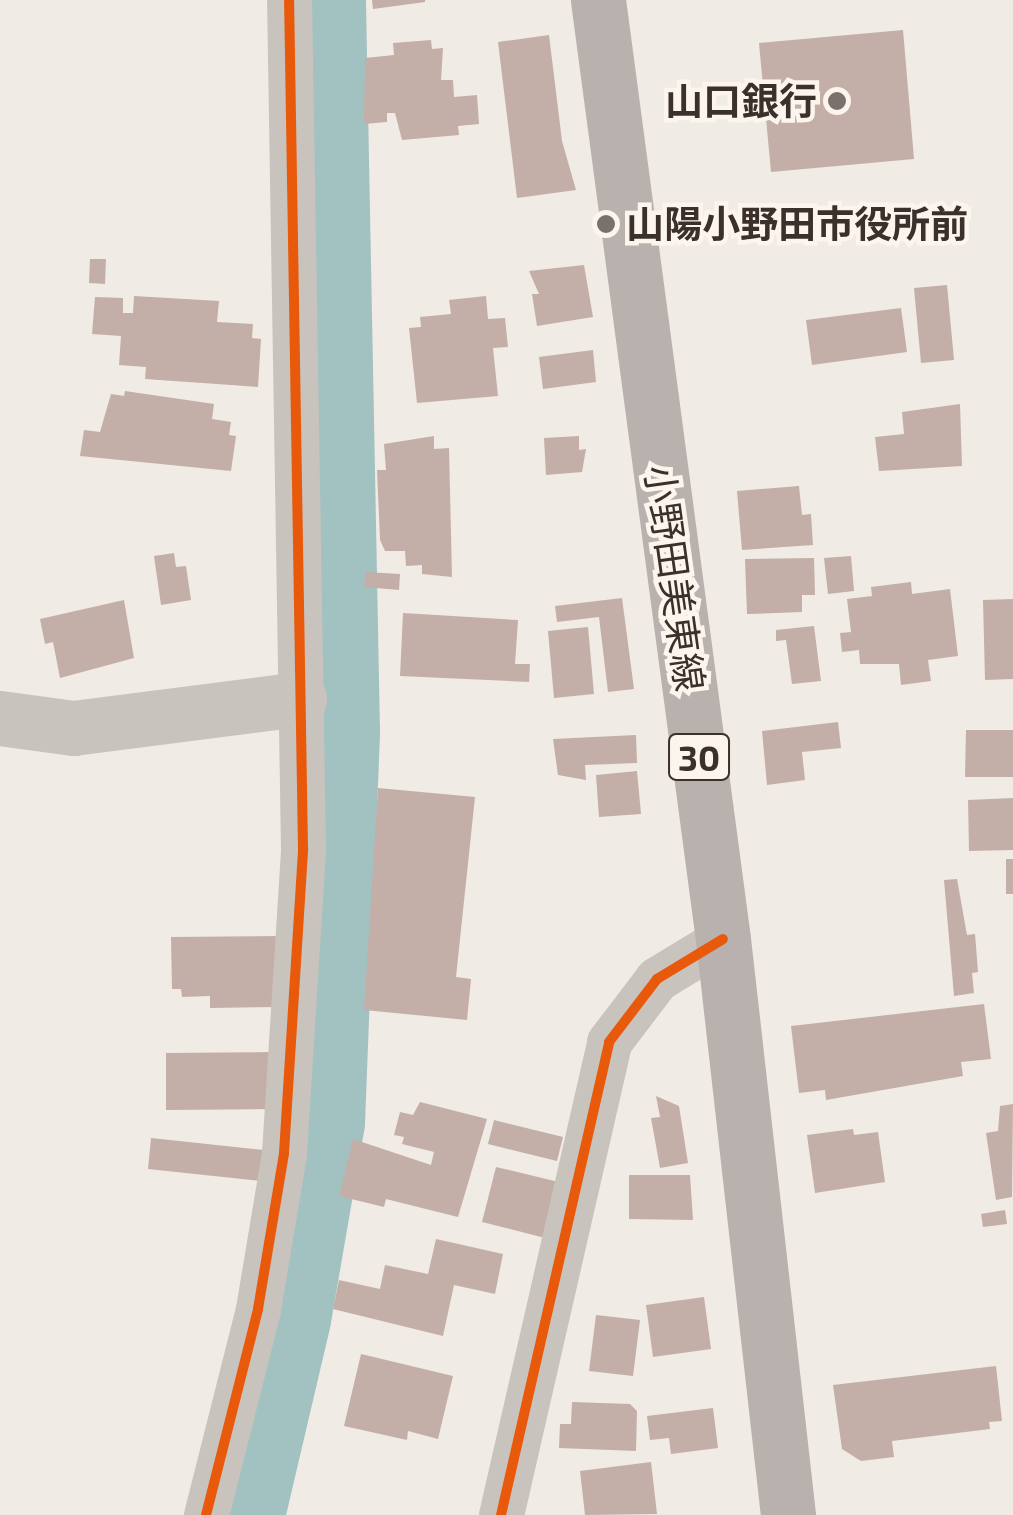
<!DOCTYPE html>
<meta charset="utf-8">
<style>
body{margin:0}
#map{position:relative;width:1013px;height:1515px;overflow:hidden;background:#f0ebe5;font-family:"Exo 2","Noto Sans JP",sans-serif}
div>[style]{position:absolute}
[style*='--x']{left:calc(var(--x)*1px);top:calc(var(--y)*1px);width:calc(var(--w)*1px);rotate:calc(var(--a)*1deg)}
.river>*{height:82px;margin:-41px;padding:0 41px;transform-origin:41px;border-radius:41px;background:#a1c2c1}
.building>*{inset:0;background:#c3afa7}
.minor>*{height:45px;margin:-22.5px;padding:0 22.5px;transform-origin:22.5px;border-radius:22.5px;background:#c9c3be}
.tertiary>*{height:55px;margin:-27.5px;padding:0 27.5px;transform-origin:27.5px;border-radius:27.5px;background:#c9c3be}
.primary>*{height:55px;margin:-27.5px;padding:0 27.5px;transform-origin:27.5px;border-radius:27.5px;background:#b8b1ad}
.cycleway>*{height:10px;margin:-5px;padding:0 5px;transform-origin:5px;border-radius:5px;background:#e8590c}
.dots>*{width:28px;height:28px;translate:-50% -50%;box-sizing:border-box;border:5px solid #fbf5ee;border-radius:50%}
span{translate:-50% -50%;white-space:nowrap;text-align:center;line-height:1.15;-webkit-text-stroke:9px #fbf5ee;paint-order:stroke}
.shield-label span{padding:2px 8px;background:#fbf5ee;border:2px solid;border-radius:8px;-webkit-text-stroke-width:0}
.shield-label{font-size:35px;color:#3b302b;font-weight:700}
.poi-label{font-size:38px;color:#3b302b;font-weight:700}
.right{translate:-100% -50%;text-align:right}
.left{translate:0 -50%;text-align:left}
.street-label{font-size:38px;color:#3b302b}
</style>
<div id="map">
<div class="river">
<div style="--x:244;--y:1515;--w:201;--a:-76.8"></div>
<div style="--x:290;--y:1319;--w:199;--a:-80.2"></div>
<div style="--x:324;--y:1123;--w:391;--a:-87.8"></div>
<div style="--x:339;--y:732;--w:732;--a:-91.1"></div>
</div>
<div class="building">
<div style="clip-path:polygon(372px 0,425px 0,425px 2px,373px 9px)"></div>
<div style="clip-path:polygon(903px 30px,914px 159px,771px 172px,759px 43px)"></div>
<div style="clip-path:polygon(549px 35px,562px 141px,576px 190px,517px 198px,498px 42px)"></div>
<div style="clip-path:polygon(431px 40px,432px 49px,443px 48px,441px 80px,453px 80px,454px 97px,477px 95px,479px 124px,458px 126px,459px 135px,402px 140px,395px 113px,387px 113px,387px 122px,364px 124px,365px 58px,394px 55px,393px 43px)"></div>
<div style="clip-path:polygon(90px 259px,106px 259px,105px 284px,89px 283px)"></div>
<div style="clip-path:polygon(584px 265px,593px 317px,537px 326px,532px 294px,539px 294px,529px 271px)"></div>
<div style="clip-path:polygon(947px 285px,954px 360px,921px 363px,914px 288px)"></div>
<div style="clip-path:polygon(134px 296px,219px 301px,217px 322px,253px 324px,252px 338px,261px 339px,258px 387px,145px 379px,146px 367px,119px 365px,121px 336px,92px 334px,95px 297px,123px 298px,123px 313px,133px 313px)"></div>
<div style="clip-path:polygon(486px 296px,488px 319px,505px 318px,508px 347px,493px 348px,498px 396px,417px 403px,409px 328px,421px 327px,420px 317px,451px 314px,449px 300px)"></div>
<div style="clip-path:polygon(901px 308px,907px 352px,812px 365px,806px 320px)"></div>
<div style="clip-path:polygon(593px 350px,596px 382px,543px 389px,539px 357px)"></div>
<div style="clip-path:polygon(125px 391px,214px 404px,212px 419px,231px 422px,229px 435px,236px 436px,231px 471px,80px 456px,84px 430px,100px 432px,111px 394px,124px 396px)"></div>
<div style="clip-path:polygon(960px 404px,962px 466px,879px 471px,875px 437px,904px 434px,902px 412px)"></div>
<div style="clip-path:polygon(434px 436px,434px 449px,449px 448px,452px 577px,422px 574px,422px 565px,406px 566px,405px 551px,385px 551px,380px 540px,377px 470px,386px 470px,384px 444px)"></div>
<div style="clip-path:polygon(579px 436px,579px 450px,586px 449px,582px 472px,546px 475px,544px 438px)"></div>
<div style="clip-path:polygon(799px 486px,802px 515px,811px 514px,813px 545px,742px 550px,737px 491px)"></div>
<div style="clip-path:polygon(174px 553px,176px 567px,186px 566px,191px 600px,161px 605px,154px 556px)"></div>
<div style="clip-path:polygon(851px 556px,854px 591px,828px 594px,824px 558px)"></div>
<div style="clip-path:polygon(814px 558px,815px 595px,802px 595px,802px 612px,747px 614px,745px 559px)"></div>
<div style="clip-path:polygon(366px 572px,400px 574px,399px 590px,364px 587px)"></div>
<div style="clip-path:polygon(911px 582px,912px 594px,950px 589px,958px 656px,928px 660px,931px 681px,901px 685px,899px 664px,860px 664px,859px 650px,842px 652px,840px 633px,851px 632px,847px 599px,872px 596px,871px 587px)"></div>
<div style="clip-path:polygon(622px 598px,634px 689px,608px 692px,599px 617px,557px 622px,555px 606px)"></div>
<div style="clip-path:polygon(1013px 599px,1013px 679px,985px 680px,983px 600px)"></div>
<div style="clip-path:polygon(124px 600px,134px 658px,60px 678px,53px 642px,45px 644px,40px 619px)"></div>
<div style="clip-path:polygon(403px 613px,518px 620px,515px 664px,530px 664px,529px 682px,400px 676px)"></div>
<div style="clip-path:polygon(814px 626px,821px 681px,792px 684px,786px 640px,776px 641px,776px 630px)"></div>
<div style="clip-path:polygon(588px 627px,594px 694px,554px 698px,548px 631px)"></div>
<div style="clip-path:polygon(838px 722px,841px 748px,802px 752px,805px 780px,767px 785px,762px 731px)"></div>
<div style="clip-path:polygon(966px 730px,1013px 730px,1013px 777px,965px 777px)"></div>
<div style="clip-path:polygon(636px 735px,637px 763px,585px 765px,586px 780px,558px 775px,553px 739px)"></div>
<div style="clip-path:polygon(637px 771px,641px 814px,599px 817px,596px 775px)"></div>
<div style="clip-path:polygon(378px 788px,475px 797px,456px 977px,471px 979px,467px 1020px,364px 1010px)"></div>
<div style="clip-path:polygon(1013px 798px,1013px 850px,969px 851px,968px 800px)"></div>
<div style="clip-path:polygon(1006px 859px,1013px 859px,1013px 894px,1006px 894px)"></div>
<div style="clip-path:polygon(957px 879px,967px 935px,975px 934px,978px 972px,972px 973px,974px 993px,954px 996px,944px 880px)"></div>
<div style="clip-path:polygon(279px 936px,280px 1007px,210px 1008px,210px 996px,182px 997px,181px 989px,172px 989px,171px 937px)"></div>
<div style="clip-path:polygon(984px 1004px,991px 1059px,961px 1062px,963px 1076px,826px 1100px,825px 1090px,799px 1093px,791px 1026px)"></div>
<div style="clip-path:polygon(274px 1052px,275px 1109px,166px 1110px,166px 1053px)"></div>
<div style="clip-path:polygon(656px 1096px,679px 1106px,688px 1163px,660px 1168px,651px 1118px,660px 1117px)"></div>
<div style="clip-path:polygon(420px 1102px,487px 1119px,458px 1217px,386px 1199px,384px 1207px,339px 1196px,353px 1139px,431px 1165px,434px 1152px,402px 1144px,404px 1137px,394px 1135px,400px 1112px,413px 1115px)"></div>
<div style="clip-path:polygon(1013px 1104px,1012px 1197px,996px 1200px,986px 1133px,998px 1131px,1000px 1106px)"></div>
<div style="clip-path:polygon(494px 1120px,563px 1137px,557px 1161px,488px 1144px)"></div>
<div style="clip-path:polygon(853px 1129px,854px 1135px,878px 1132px,885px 1182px,815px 1193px,807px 1135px)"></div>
<div style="clip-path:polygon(151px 1138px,264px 1150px,260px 1181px,148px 1169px)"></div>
<div style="clip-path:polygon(496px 1167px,563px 1183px,549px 1239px,482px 1222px)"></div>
<div style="clip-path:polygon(629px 1175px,690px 1175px,693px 1220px,629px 1219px)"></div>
<div style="clip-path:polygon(1005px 1210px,1007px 1224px,983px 1227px,981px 1214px)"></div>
<div style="clip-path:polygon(436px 1239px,503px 1254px,495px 1294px,454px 1285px,443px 1336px,333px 1309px,339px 1280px,380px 1289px,385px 1265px,428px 1274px)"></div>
<div style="clip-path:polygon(704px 1297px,711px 1349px,653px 1357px,646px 1305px)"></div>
<div style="clip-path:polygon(596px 1315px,640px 1320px,633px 1376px,589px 1371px)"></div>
<div style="clip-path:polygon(361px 1354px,453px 1376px,438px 1439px,408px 1431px,407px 1440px,344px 1426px)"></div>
<div style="clip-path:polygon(996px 1366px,1002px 1421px,989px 1422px,990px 1429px,892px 1441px,894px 1457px,861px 1461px,842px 1449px,833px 1385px)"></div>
<div style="clip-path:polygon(572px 1402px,630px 1404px,637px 1411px,636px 1451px,559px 1448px,560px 1424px,571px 1424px)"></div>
<div style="clip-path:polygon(713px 1408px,718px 1448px,671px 1454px,669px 1438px,650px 1440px,647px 1416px)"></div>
<div style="clip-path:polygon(651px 1462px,657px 1514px,585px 1515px,580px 1471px)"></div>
</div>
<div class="minor">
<div style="--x:206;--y:1515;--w:212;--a:-75.8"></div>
<div style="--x:258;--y:1309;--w:158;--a:-80.5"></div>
<div style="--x:284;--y:1153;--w:305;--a:-86.4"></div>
<div style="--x:303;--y:849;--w:849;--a:-90.94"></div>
<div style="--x:501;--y:1515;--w:485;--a:-77.1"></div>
<div style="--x:609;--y:1042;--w:79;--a:-52.7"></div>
<div style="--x:657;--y:979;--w:77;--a:-31.2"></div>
</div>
<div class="tertiary">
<div style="--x:0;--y:718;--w:74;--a:7.8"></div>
<div style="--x:73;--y:728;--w:228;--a:-7.3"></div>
</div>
<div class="primary">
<div style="--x:598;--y:0;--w:947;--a:82.42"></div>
<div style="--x:723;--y:939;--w:580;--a:83.56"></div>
</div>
<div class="cycleway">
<div style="--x:206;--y:1515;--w:212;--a:-75.8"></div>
<div style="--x:258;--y:1309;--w:158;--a:-80.5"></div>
<div style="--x:284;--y:1153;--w:305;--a:-86.4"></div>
<div style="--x:303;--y:849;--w:849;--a:-90.94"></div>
<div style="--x:501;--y:1515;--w:485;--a:-77.1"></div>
<div style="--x:609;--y:1042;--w:79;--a:-52.7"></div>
<div style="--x:657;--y:979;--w:77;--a:-31.2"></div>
</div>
<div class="dots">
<div style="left:837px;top:101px;background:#7a716c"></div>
<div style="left:606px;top:224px;background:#7a716c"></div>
</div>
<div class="shield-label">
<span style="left:699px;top:757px">30</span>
</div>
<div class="poi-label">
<span class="right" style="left:817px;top:101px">山口銀行</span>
<span class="left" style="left:626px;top:224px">山陽小野田市役所前</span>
</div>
<div class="street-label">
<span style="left:675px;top:578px;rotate:82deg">小野田美東線</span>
</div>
</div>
